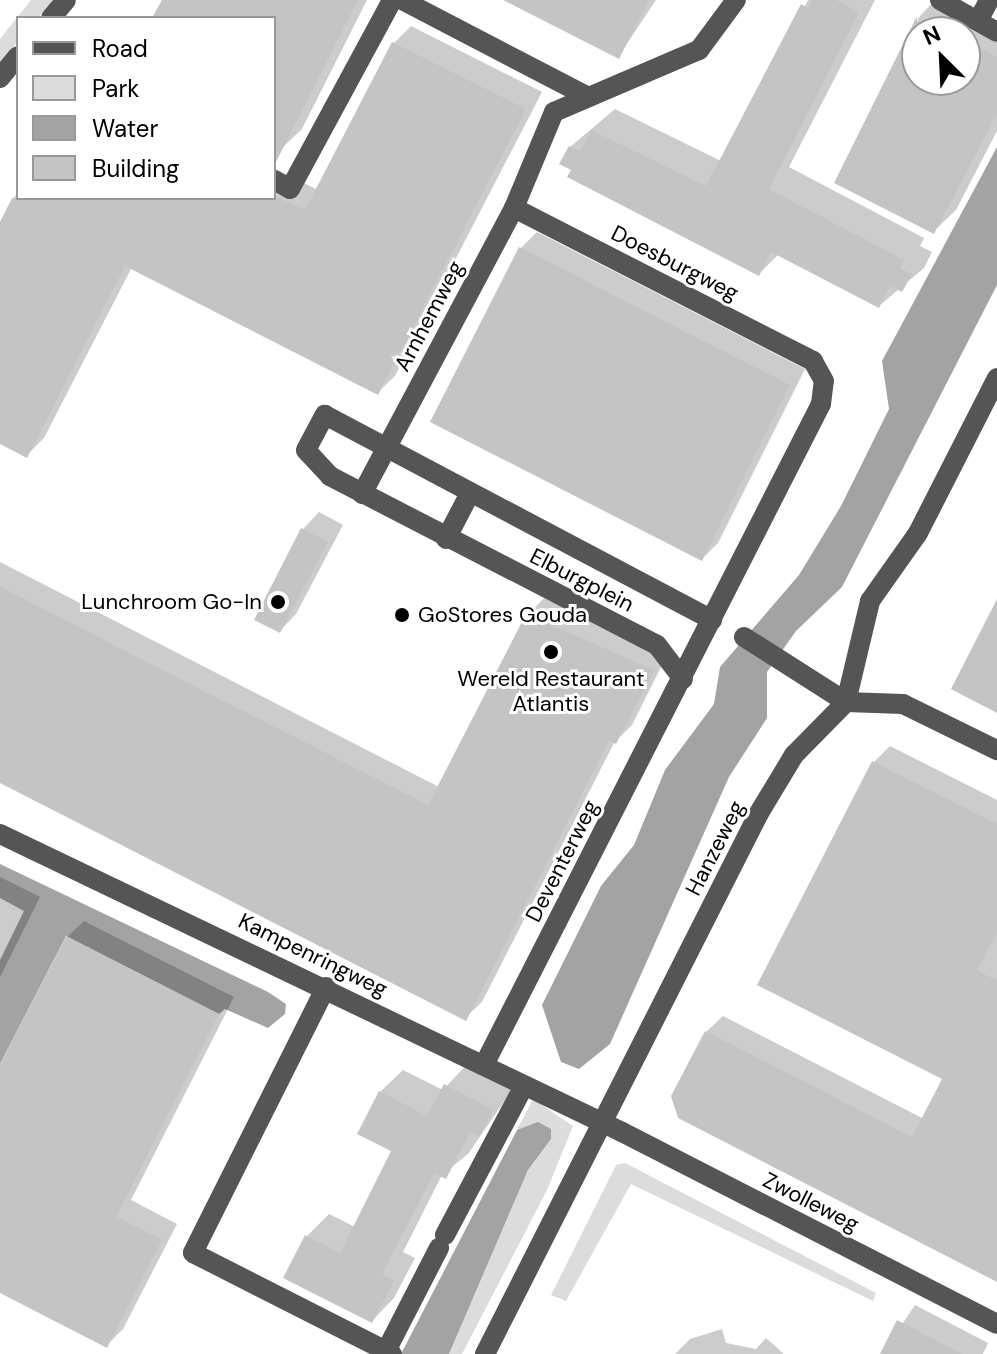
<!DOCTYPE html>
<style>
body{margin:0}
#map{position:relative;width:997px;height:1354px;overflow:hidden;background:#fff;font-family:"DM Sans",sans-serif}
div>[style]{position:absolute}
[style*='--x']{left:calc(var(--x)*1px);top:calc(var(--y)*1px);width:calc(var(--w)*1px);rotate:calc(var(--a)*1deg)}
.green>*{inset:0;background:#dcdcdc}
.water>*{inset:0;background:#a3a3a3}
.shadow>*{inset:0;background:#0003}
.building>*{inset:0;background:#c4c4c4}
.minor>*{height:20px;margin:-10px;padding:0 10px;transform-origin:10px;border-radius:10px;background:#555}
.dots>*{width:22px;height:22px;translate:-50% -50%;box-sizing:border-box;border:4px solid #fff;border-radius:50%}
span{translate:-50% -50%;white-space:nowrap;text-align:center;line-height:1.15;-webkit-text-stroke:6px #fff;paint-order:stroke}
.street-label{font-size:22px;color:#000}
.poi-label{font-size:22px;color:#000}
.right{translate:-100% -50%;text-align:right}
.left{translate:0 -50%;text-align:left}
.legend{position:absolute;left:16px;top:16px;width:260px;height:184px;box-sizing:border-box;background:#fff;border:2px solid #999;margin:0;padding:10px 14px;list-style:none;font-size:24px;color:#000}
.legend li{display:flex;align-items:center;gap:16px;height:40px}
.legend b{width:40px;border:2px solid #999}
.north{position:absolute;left:901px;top:16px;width:80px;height:80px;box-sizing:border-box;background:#fff;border:2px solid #999;border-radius:50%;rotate:336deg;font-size:22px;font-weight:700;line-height:32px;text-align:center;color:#000}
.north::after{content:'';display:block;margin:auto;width:28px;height:36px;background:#000;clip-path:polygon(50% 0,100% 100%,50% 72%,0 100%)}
</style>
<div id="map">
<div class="green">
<div style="clip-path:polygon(31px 0,53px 0,38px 18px,18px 18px,18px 41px,0 62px,0 39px)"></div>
<div style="clip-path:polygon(533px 1099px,573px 1126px,547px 1190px,462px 1354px,449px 1354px,528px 1170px,551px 1139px,517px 1130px,404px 1348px)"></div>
<div style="clip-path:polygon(625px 1163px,876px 1293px,873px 1301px,631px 1184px,566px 1301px,551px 1295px,616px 1165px)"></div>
</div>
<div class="water">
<div style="clip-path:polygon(997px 147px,997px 285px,842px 587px,796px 631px,767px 672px,767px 718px,729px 777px,610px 1044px,579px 1069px,561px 1062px,542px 1005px,601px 886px,634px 845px,665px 770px,714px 704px,720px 667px,799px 575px,841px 506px,889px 409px,882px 361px)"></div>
<div style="clip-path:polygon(0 864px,268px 992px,286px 1004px,285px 1014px,268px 1028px,225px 1009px,219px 1014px,66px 936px,0 1064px,0 960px,24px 911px,0 898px)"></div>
<div style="clip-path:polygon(538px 1122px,551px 1129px,551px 1139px,528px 1170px,449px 1354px,401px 1354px,517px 1130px)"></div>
</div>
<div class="shadow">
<div style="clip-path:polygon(164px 0,367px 0,302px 129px,280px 150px,274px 147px,274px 18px,155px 18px)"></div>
<div style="clip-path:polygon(507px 0,656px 0,618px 57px)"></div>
<div style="clip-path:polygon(808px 0,875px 0,789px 167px,924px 238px,920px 246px,932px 252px,924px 268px,879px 306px,779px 254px,759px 274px,574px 169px,570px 147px,615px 109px,721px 161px)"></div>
<div style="clip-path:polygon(evenodd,935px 0,997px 24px,997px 131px,956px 210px,934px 231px,837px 182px,920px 16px,935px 0,917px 32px,965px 32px,965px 80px,917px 80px,917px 32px)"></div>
<div style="clip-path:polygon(411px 26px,542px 92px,395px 376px,377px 393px,132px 267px,44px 438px,27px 455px,0 442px,0 222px,18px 191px,18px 198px,274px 198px,274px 168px,318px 190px,394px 43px)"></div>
<div style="clip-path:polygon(537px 232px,805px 369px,718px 543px,702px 559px,521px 248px)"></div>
<div style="clip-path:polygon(319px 512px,343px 525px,296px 614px,280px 631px,257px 619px,303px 529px)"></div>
<div style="clip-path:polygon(0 562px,439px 787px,528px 615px,544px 598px,668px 653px,632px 725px,614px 743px,482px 1002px,465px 1018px,0 781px)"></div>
<div style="clip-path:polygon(890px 746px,997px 800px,997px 1280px,706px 1032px,723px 1016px,924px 1119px,945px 1078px,874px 762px)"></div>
<div style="clip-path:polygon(0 877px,40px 897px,0 977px)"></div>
<div style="clip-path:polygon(84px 921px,234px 997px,131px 1200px,177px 1224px,123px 1329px,107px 1345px,0 1291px,0 1069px,67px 937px)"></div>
<div style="clip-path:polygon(468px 1063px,514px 1087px,468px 1154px,442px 1175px,403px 1252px,415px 1258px,394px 1298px,372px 1321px,307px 1236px,329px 1214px,355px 1227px,394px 1151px,380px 1092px,403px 1070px,443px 1090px)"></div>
<div style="clip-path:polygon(915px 1305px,988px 1343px,983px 1354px,882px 1354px)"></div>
<div style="clip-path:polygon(722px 1329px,726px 1343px,756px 1349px,766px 1338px,784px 1354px,675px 1354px,690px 1339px)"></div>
</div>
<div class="building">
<div style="clip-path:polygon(162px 0,358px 0,274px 166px,274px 18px,152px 18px)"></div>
<div style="clip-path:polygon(503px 0,649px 0,619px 59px)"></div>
<div style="clip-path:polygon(812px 0,836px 0,859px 12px,769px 189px,904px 260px,900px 268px,912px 274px,902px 292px,890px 286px,879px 308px,771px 252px,759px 276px,567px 177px,571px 170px,559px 164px,569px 146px,581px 151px,591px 130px,706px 186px,801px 4px,808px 8px)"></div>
<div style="clip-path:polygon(917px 16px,917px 80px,965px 80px,965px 40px,997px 57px,997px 114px,934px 234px,834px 183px)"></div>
<div style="clip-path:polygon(392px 42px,526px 109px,378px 395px,125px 266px,27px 458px,0 444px,0 222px,12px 198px,279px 198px,305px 210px)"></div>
<div style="clip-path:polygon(519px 247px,790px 385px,702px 561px,430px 422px)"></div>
<div style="clip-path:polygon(301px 528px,328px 542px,280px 633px,254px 620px)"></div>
<div style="clip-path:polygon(0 587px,428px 805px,526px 614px,654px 670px,616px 744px,609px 741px,466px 1021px,0 783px)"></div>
<div style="clip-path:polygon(997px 599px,997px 713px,951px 689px)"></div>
<div style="clip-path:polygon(872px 761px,997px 824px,997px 931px,977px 970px,997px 981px,997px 1282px,678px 1118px,671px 1096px,705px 1031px,912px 1137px,942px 1079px,757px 985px)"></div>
<div style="clip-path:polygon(66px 936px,219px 1014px,116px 1217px,162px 1240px,107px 1348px,0 1293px,0 1064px)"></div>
<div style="clip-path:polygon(444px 1084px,493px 1110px,479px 1137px,470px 1132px,446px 1179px,434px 1173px,382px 1274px,394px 1281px,372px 1323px,283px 1278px,305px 1235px,340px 1253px,391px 1151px,357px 1134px,379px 1091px,427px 1116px)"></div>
<div style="clip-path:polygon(897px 1320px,962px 1354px,880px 1354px)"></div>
</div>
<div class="minor">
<div style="--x:402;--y:0;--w:210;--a:27.5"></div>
<div style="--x:940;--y:0;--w:65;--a:29.3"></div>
<div style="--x:51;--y:18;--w:23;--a:-50"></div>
<div style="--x:978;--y:21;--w:24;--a:-62"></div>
<div style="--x:0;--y:78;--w:28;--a:-51"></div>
<div style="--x:274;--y:180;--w:18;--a:29"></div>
<div style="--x:290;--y:189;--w:215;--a:-61.6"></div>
<div style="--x:362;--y:494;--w:324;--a:-62"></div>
<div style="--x:446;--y:539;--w:52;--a:-62.4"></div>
<div style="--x:744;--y:637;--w:121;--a:32.5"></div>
<div style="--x:683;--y:679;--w:43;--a:-127.4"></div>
<div style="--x:657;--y:645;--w:368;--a:-152.7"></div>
<div style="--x:330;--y:476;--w:35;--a:-133"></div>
<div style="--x:306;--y:450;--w:40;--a:-62"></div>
<div style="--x:325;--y:415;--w:438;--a:27.9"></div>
<div style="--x:846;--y:702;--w:57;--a:2"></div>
<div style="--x:903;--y:704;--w:105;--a:26.1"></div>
<div style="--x:0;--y:834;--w:690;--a:25.6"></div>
<div style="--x:622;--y:1132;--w:421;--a:27.1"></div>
<div style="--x:326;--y:987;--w:297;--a:116.6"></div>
<div style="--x:193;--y:1253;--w:223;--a:26.9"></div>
<div style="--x:484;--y:1065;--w:742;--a:-62.99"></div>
<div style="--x:821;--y:404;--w:23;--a:-83"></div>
<div style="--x:824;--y:381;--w:23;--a:-119"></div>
<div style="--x:813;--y:361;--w:336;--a:-152.9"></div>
<div style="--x:514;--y:208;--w:104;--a:-67.4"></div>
<div style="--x:554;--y:112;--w:158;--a:-23.2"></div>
<div style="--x:699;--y:50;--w:62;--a:-53.5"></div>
<div style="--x:445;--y:1235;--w:169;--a:-62.1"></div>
<div style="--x:386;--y:1351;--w:116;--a:-62.8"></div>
<div style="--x:485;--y:1354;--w:606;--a:-63.14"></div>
<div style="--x:759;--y:813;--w:68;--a:-58.9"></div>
<div style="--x:794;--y:755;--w:74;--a:-45.5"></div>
<div style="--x:846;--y:702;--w:104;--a:-76.6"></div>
<div style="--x:870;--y:601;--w:83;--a:-54.8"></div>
<div style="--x:918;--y:533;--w:174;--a:-63"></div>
</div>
<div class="dots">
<div style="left:278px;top:602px;background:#000"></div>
<div style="left:402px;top:615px;background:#000"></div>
<div style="left:551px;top:652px;background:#000"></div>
</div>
<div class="street-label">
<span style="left:675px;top:263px;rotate:27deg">Doesburgweg</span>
<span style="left:429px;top:316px;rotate:-62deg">Arnhemweg</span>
<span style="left:582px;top:580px;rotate:27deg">Elburgplein</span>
<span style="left:715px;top:848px;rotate:-63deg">Hanzeweg</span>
<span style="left:562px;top:861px;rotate:-63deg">Deventerweg</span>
<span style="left:313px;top:955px;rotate:26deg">Kampenringweg</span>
<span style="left:811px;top:1202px;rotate:27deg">Zwolleweg</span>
</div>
<div class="poi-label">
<span class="right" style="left:262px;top:602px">Lunchroom Go-In</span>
<span class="left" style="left:418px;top:615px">GoStores Gouda</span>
<span style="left:551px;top:691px">Wereld Restaurant<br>Atlantis</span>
</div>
<ul class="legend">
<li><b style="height:10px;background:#555"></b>Road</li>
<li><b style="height:22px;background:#dcdcdc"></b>Park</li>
<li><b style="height:22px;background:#a3a3a3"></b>Water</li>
<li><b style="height:22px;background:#c4c4c4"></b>Building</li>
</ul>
<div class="north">N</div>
</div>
